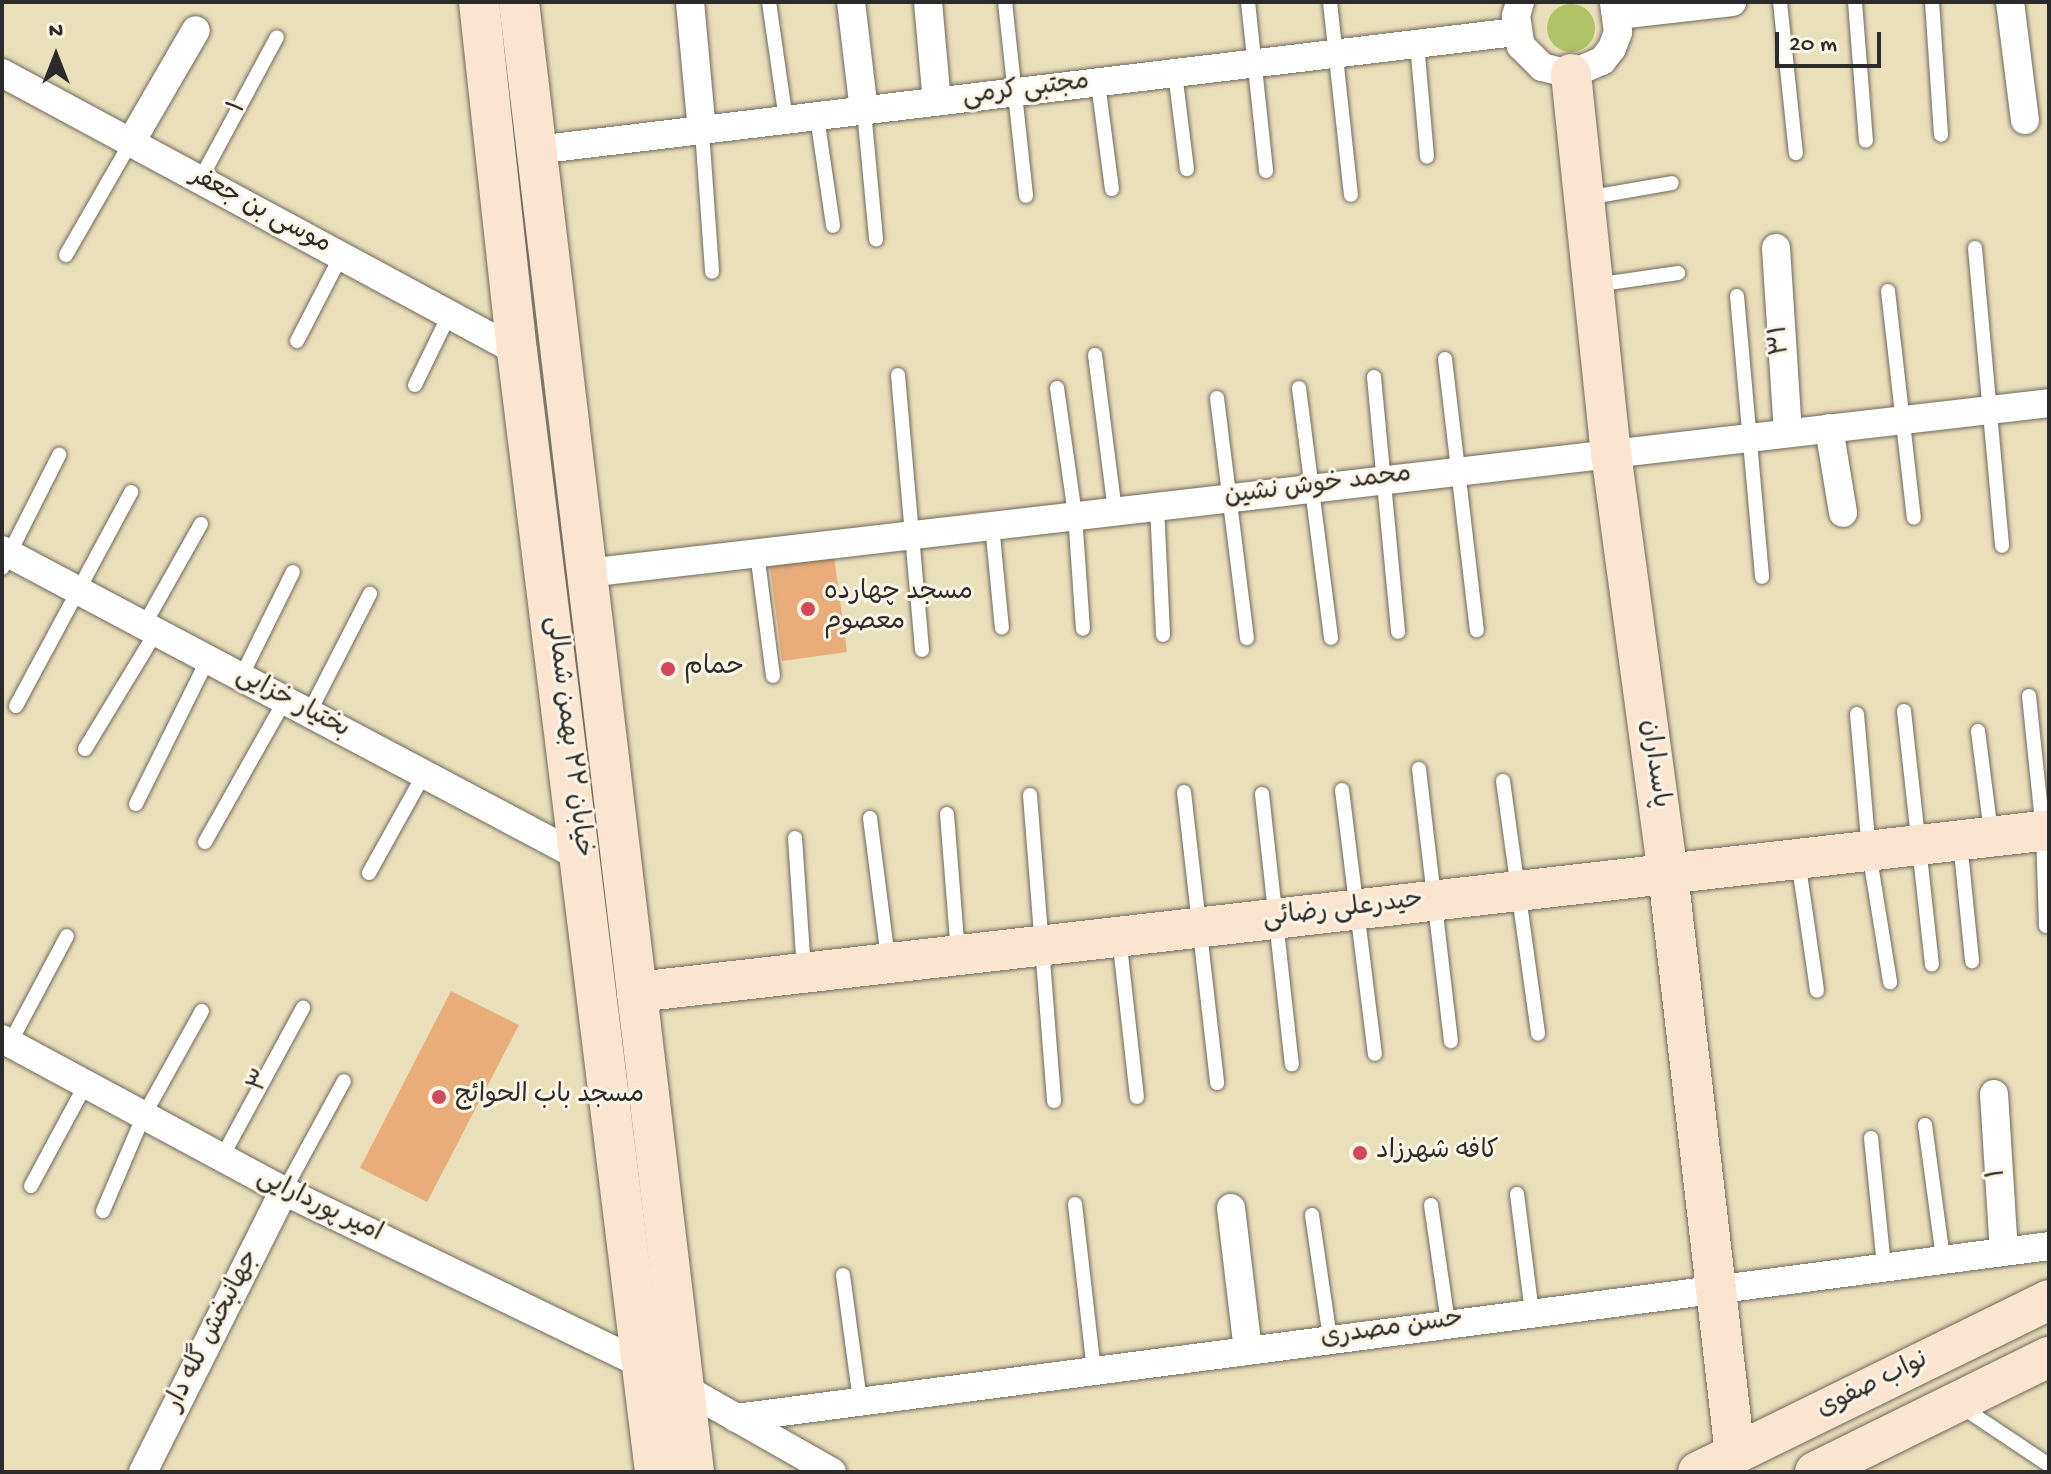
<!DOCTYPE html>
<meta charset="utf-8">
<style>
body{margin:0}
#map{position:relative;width:2051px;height:1474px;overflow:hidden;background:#eadfbb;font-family:"Gochi Hand","Playpen Sans Arabic",sans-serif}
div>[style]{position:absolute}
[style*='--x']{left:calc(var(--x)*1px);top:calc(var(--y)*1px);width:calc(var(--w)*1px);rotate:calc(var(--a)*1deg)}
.green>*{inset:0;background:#afc266}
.round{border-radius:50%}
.building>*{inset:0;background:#e8ad7a}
.roads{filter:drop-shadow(0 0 2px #6e6a5d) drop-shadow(0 0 2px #6e6a5d)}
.lane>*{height:14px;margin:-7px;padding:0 7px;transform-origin:7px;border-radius:7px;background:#fff}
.street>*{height:28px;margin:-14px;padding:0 14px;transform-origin:14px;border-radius:14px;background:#fff}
.secondary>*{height:40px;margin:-20px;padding:0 20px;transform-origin:20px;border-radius:20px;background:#fce5d0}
.dots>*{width:22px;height:22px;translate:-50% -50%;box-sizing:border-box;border:4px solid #fcf5e5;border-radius:50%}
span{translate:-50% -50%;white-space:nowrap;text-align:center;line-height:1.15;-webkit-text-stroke:6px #fcf5e5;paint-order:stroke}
.street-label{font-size:26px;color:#2b2b2b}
.poi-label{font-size:26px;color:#2b2b2b}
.left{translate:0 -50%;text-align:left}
.frame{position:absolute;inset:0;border:4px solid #2b2b2b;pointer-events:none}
.north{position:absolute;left:16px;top:16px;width:80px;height:80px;-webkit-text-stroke:6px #fcf5e5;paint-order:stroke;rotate:0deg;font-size:22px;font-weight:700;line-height:32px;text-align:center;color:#2b2b2b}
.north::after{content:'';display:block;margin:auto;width:28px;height:36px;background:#2b2b2b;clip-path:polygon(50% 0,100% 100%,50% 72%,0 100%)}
.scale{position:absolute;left:1775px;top:32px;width:106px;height:36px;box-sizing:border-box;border:4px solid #2b2b2b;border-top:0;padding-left:10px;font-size:24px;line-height:28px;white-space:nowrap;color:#2b2b2b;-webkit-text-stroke:6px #fcf5e5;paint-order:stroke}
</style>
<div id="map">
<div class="green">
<div class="round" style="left:1547px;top:4px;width:48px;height:48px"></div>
</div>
<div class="building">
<div style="clip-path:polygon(834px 557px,847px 652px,782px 661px,770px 566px)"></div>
<div style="clip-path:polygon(451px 991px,519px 1025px,427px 1202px,360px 1168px)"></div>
</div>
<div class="roads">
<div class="lane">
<div style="--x:769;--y:2;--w:119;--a:81.8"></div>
<div style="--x:1005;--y:2;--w:195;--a:83.8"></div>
<div style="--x:1248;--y:2;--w:170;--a:83.9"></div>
<div style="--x:1330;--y:2;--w:194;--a:83.8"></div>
<div style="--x:1780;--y:2;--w:152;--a:84"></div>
<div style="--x:1855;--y:2;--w:139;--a:85.5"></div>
<div style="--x:1932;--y:2;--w:133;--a:86.1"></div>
<div style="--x:1417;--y:44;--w:113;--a:84.9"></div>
<div style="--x:1175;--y:73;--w:97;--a:82.9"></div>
<div style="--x:1098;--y:83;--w:107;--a:82.5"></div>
<div style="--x:864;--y:111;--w:129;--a:84.6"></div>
<div style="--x:817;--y:117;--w:110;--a:81.6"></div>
<div style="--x:702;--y:131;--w:141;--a:85.9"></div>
<div style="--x:200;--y:180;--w:162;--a:-61.7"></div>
<div style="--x:1586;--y:198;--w:87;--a:-9.9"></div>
<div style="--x:1975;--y:248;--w:299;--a:84.8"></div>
<div style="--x:66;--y:255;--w:130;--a:-60.1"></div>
<div style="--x:1595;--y:285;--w:84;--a:-8.2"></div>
<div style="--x:1888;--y:291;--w:228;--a:83.5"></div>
<div style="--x:1737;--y:296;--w:282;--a:84.9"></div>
<div style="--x:297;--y:341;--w:96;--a:-62.6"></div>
<div style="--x:1095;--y:355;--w:157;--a:82.7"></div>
<div style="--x:1445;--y:359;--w:273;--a:83.3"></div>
<div style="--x:898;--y:375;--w:276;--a:85"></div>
<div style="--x:1374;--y:377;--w:256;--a:84.6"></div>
<div style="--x:415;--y:385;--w:78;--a:-64.1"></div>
<div style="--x:1057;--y:388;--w:128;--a:81.9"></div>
<div style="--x:1075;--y:515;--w:114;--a:86"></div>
<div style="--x:1299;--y:388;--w:252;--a:82.7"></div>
<div style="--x:1217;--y:398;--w:242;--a:82.9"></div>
<div style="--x:1157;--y:506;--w:129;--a:87.3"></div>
<div style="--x:992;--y:525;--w:103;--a:84.5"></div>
<div style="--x:757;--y:553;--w:124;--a:82.6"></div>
<div style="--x:2;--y:568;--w:127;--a:-63.2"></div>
<div style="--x:144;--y:625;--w:116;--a:-60.6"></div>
<div style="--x:241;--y:677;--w:117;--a:-63.7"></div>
<div style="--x:2029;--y:696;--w:136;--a:84.1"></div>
<div style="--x:2043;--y:831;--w:95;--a:88.2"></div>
<div style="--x:16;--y:706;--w:243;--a:-61.7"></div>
<div style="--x:1904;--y:711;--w:255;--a:83.7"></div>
<div style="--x:309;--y:713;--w:134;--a:-62.9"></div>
<div style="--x:1857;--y:714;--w:139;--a:85"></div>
<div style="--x:1869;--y:852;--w:132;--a:80.8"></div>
<div style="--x:1978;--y:731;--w:103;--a:82.7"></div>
<div style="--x:85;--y:749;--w:137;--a:-58.7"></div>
<div style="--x:1419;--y:769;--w:274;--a:83.3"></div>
<div style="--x:1503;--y:781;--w:255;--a:82.1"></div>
<div style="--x:1342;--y:790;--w:266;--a:82.9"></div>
<div style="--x:1184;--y:792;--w:293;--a:83.5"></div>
<div style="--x:1262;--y:794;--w:272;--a:83.7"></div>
<div style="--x:1030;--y:795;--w:307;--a:85.5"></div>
<div style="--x:136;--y:804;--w:162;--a:-63.6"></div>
<div style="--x:947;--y:814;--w:139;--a:85.5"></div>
<div style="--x:870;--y:818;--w:142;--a:82.7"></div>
<div style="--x:795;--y:838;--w:131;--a:86.1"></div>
<div style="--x:205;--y:842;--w:163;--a:-60.6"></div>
<div style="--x:1960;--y:842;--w:120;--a:84.2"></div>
<div style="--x:1798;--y:860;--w:132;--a:81.7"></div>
<div style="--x:369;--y:873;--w:113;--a:-60.9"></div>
<div style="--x:1119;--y:937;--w:161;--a:83.6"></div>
<div style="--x:10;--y:1043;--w:121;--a:-62"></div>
<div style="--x:1925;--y:1125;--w:135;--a:82.3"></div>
<div style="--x:1871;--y:1138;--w:129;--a:84.2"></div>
<div style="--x:222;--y:1157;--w:170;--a:-61.5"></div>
<div style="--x:31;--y:1186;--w:116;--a:-61.7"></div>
<div style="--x:284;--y:1191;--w:125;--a:-61.4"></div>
<div style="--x:1517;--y:1194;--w:119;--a:82.8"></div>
<div style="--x:1075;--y:1204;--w:167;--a:83.5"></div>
<div style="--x:1431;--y:1205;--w:119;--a:81.8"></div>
<div style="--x:103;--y:1211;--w:104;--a:-66.9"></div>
<div style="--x:144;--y:1115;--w:119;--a:-60.9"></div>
<div style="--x:1312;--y:1215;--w:125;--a:81.7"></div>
<div style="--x:843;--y:1275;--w:127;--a:82.3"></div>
<div style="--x:1959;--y:1405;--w:108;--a:33.7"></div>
</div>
<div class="street">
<div style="--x:690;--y:2;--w:130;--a:84.7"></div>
<div style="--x:851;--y:2;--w:110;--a:83.2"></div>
<div style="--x:928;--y:2;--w:100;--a:84.9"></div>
<div style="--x:1520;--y:2;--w:15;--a:106"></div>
<div style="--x:1516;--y:16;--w:30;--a:81"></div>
<div style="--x:1521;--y:46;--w:30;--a:45"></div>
<div style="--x:1542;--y:67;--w:30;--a:14"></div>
<div style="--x:1571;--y:74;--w:34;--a:-23"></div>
<div style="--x:1602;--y:61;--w:16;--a:-52"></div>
<div style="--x:1612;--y:48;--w:17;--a:-69"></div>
<div style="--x:1618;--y:32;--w:30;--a:-98"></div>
<div style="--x:2010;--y:2;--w:119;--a:82.8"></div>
<div style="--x:1618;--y:15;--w:115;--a:-6.5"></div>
<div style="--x:2;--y:73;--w:585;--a:28.36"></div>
<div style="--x:131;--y:142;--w:129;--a:-59.9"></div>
<div style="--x:536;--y:150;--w:987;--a:-6.87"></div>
<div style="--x:1776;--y:248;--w:185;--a:86.3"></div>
<div style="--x:1829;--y:428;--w:86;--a:80.6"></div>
<div style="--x:2;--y:550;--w:657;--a:27.97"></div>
<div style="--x:587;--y:573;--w:1472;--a:-6.63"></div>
<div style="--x:2;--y:1039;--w:320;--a:28.3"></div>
<div style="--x:284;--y:1191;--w:398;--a:25.8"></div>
<div style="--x:1994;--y:1094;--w:157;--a:86.4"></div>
<div style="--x:1231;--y:1208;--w:143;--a:83.2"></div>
<div style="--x:684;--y:1388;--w:170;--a:29.6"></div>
<div style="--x:736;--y:1418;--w:1324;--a:-7.46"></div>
<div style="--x:143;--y:1472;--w:314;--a:-63.4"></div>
</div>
<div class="secondary">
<div style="--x:479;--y:2;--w:351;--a:83.8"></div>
<div style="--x:517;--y:351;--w:1129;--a:82.98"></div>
<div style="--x:519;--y:2;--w:1480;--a:83.21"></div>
<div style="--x:1571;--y:74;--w:381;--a:84"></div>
<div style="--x:1611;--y:453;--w:425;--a:82.3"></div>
<div style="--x:1668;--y:874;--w:584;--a:83.41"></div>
<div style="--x:637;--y:992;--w:1421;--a:-6.54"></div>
<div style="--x:1698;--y:1472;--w:391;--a:-26.1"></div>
<div style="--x:1815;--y:1472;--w:261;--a:-26.2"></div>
</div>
</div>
<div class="dots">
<div style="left:808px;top:609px;background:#d1495b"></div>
<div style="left:668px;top:669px;background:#d1495b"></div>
<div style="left:439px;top:1097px;background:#d1495b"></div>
<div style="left:1360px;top:1153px;background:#d1495b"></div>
</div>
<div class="street-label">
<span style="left:1026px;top:91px;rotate:-7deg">مجتبی کرمی</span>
<span style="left:239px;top:108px;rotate:-62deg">۱</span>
<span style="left:260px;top:212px;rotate:28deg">موسی بن جعفر</span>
<span style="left:1782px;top:340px;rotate:-94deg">۳۱</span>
<span style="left:1318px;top:487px;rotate:-7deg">محمد خوش نشین</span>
<span style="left:292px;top:704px;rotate:28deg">بختیار خزایی</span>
<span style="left:567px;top:737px;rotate:83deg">خیابان ۲۲ بهمن شمالی</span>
<span style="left:1653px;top:764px;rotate:82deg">پاسداران</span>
<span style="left:1343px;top:911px;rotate:-7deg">حیدرعلی رضائی</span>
<span style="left:262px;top:1082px;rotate:-62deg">۳</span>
<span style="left:1999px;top:1173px;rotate:-94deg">۱</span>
<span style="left:319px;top:1207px;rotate:26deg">امیر پوردارایی</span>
<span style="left:1392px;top:1330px;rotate:-8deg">حسن مصدری</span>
<span style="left:214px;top:1331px;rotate:-63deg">جهانبخش گله دار</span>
<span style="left:1873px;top:1386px;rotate:-26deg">نواب صفوی</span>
</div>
<div class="poi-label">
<span class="left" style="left:824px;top:609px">مسجد چهارده<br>معصوم</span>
<span class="left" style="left:684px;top:669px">حمام</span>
<span class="left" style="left:455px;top:1097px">مسجد باب الحوائج</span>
<span class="left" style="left:1376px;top:1153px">کافه شهرزاد</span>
</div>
<div class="frame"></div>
<div class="north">N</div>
<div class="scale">20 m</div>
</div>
